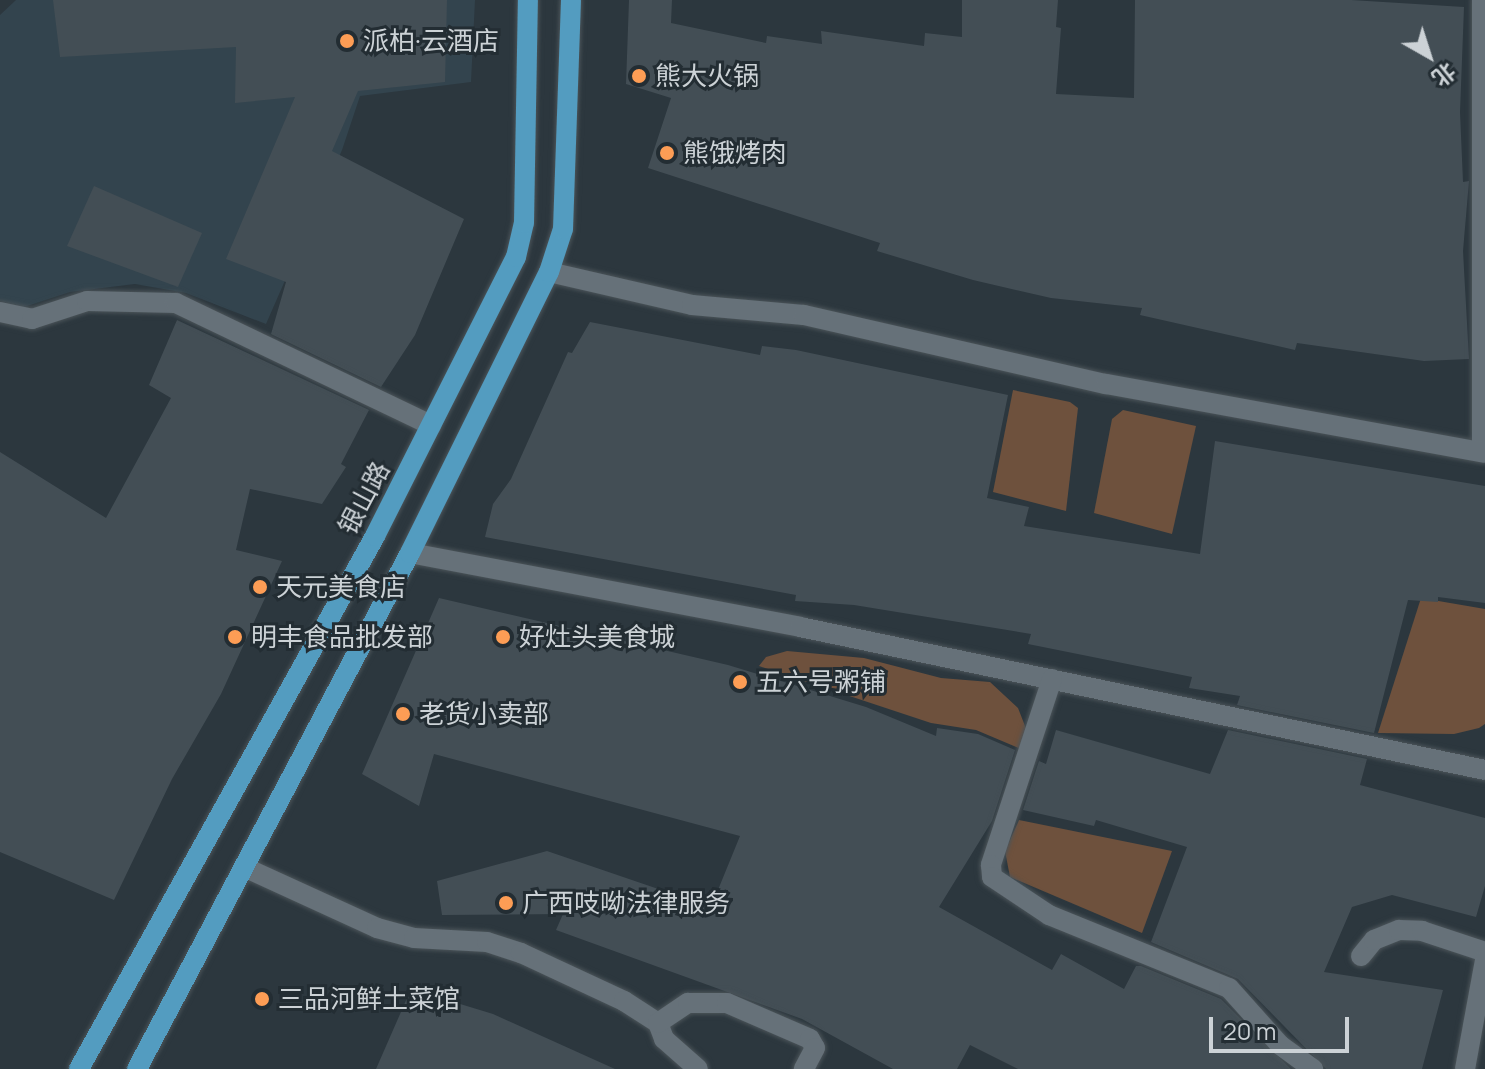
<!DOCTYPE html>
<meta charset="utf-8">
<style>
body{margin:0}
#map{position:relative;width:1485px;height:1069px;overflow:hidden;background:#2c373e;font-family:Manrope,"Noto Sans SC",sans-serif}
div>[style]{position:absolute}
[style*='--x']{left:calc(var(--x)*1px);top:calc(var(--y)*1px);width:calc(var(--w)*1px);rotate:calc(var(--a)*1deg)}
.built>*{inset:0;background:#33444e}
.green>*{inset:0;background:#6e513d}
.building>*{inset:0;background:#434e55}
.roads{filter:drop-shadow(0 0 2px #4b5459) drop-shadow(0 0 2px #4b5459)}
.minor>*{height:20px;margin:-10px;padding:0 10px;transform-origin:10px;border-radius:10px;background:#667179}
.major>*{height:20px;margin:-10px;padding:0 10px;transform-origin:10px;border-radius:10px;background:#539cc0}
.dots>*{width:22px;height:22px;translate:-50% -50%;box-sizing:border-box;border:4px solid #232d33;border-radius:50%}
span{translate:-50% -50%;white-space:nowrap;text-align:center;line-height:1.15;-webkit-text-stroke:6px #232d33;paint-order:stroke}
.poi-label{font-size:26px;color:#ccd2d6}
.left{translate:0 -50%;text-align:left}
.street-label{font-size:26px;color:#ccd2d6}
.north{position:absolute;left:1389px;top:16px;width:80px;height:80px;-webkit-text-stroke:6px #232d33;paint-order:stroke;rotate:141deg;font-size:22px;font-weight:700;line-height:32px;text-align:center;color:#ccd2d6}
.north::after{content:'';display:block;margin:auto;width:28px;height:36px;background:#ccd2d6;clip-path:polygon(50% 0,100% 100%,50% 72%,0 100%)}
.scale{position:absolute;left:1209px;top:1017px;width:140px;height:36px;box-sizing:border-box;border:4px solid #ccd2d6;border-top:0;padding-left:10px;font-size:24px;line-height:28px;white-space:nowrap;color:#ccd2d6;-webkit-text-stroke:6px #232d33;paint-order:stroke}
</style>
<div id="map">
<div class="built">
<div style="clip-path:polygon(16px 0,475px 0,471px 82px,360px 96px,342px 150px,266px 324px,186px 293px,135px 284px,70px 292px,24px 307px,0 301px,0 15px)"></div>
</div>
<div class="green">
<div style="clip-path:polygon(1013px 390px,1070px 402px,1078px 408px,1066px 511px,993px 492px)"></div>
<div style="clip-path:polygon(1123px 410px,1196px 426px,1172px 534px,1094px 513px,1112px 419px)"></div>
<div style="clip-path:polygon(1421px 598px,1485px 609px,1485px 724px,1479px 728px,1454px 734px,1378px 733px)"></div>
<div style="clip-path:polygon(787px 651px,864px 658px,941px 678px,990px 682px,1018px 708px,1027px 731px,1023px 750px,976px 730px,931px 723px,759px 666px,766px 657px)"></div>
<div style="clip-path:polygon(1019px 820px,1172px 851px,1142px 933px,1010px 877px,1005px 851px)"></div>
</div>
<div class="building">
<div style="clip-path:polygon(53px 0,447px 0,445px 82px,358px 91px,332px 151px,464px 219px,415px 335px,381px 387px,271px 334px,286px 282px,226px 259px,295px 97px,235px 103px,236px 47px,60px 57px)"></div>
<div style="clip-path:polygon(629px 0,672px 0,671px 23px,766px 43px,767px 36px,822px 44px,821px 31px,924px 46px,925px 33px,962px 37px,962px 0,1058px 0,1056px 27px,1061px 28px,1056px 94px,1134px 98px,1135px 0,1351px 0,1464px 7px,1460px 112px,1463px 182px,1469px 181px,1463px 251px,1469px 359px,1424px 361px,1297px 343px,1295px 350px,1140px 315px,1142px 308px,1051px 298px,973px 280px,877px 251px,880px 243px,648px 168px,671px 98px,626px 84px)"></div>
<div style="clip-path:polygon(94px 186px,202px 233px,178px 287px,67px 246px)"></div>
<div style="clip-path:polygon(177px 320px,369px 410px,341px 464px,346px 467px,322px 504px,250px 489px,236px 550px,282px 561px,221px 694px,172px 779px,114px 900px,0 852px,0 452px,106px 518px,171px 398px,149px 385px)"></div>
<div style="clip-path:polygon(590px 322px,760px 355px,762px 346px,796px 350px,1008px 395px,987px 498px,1029px 507px,1024px 526px,1200px 554px,1215px 441px,1485px 486px,1485px 603px,1438px 597px,1438px 602px,1408px 600px,1374px 733px,1237px 705px,1240px 696px,1189px 688px,1192px 677px,1028px 644px,1031px 634px,854px 605px,795px 601px,796px 595px,485px 537px,493px 504px,511px 479px,568px 352px,572px 353px)"></div>
<div style="clip-path:polygon(439px 598px,728px 665px,866px 707px,936px 736px,937px 728px,978px 734px,1015px 750px,992px 821px,939px 907px,1052px 970px,1061px 954px,1124px 989px,1136px 966px,1141px 966px,1221px 999px,1291px 1069px,1018px 1069px,970px 1045px,957px 1069px,893px 1069px,802px 1019px,556px 930px,563px 914px,442px 915px,437px 881px,547px 851px,711px 907px,740px 836px,434px 754px,419px 806px,362px 774px)"></div>
<div style="clip-path:polygon(1056px 730px,1210px 774px,1228px 730px,1367px 759px,1360px 785px,1485px 818px,1485px 886px,1476px 917px,1392px 895px,1352px 907px,1324px 972px,1443px 990px,1422px 1069px,1326px 1069px,1238px 979px,1151px 942px,1187px 847px,1096px 820px,1094px 826px,1023px 810px,1039px 761px,1046px 764px)"></div>
<div style="clip-path:polygon(411px 989px,493px 1014px,615px 1069px,376px 1069px)"></div>
</div>
<div class="roads">
<div class="minor">
<div style="--x:1482;--y:0;--w:452;--a:90"></div>
<div style="--x:549;--y:272;--w:147;--a:13"></div>
<div style="--x:692;--y:305;--w:112;--a:5.1"></div>
<div style="--x:804;--y:315;--w:310;--a:12.9"></div>
<div style="--x:1106;--y:384;--w:385;--a:10.3"></div>
<div style="--x:0;--y:312;--w:33;--a:12"></div>
<div style="--x:32;--y:319;--w:58;--a:-18.1"></div>
<div style="--x:87;--y:301;--w:89;--a:1.3"></div>
<div style="--x:176;--y:303;--w:283;--a:25.6"></div>
<div style="--x:410;--y:553;--w:397;--a:10.7"></div>
<div style="--x:800;--y:627;--w:700;--a:11.79"></div>
<div style="--x:1052;--y:679;--w:196;--a:108.2"></div>
<div style="--x:991;--y:865;--w:12;--a:85"></div>
<div style="--x:992;--y:877;--w:69;--a:33.7"></div>
<div style="--x:1049;--y:915;--w:194;--a:22.1"></div>
<div style="--x:1229;--y:988;--w:76;--a:48.2"></div>
<div style="--x:1280;--y:1045;--w:41;--a:36"></div>
<div style="--x:246;--y:868;--w:144;--a:24.6"></div>
<div style="--x:377;--y:928;--w:38;--a:15"></div>
<div style="--x:414;--y:938;--w:73;--a:3.1"></div>
<div style="--x:487;--y:942;--w:36;--a:18"></div>
<div style="--x:521;--y:953;--w:114;--a:25"></div>
<div style="--x:624;--y:1001;--w:40;--a:32.9"></div>
<div style="--x:658;--y:1023;--w:17;--a:69"></div>
<div style="--x:664;--y:1039;--w:45;--a:41.4"></div>
<div style="--x:1361;--y:956;--w:21;--a:-51"></div>
<div style="--x:1374;--y:940;--w:27;--a:-22"></div>
<div style="--x:1399;--y:930;--w:23;--a:2"></div>
<div style="--x:1422;--y:931;--w:66;--a:18.4"></div>
<div style="--x:658;--y:1023;--w:36;--a:-34"></div>
<div style="--x:688;--y:1003;--w:39;--a:0"></div>
<div style="--x:727;--y:1003;--w:90;--a:23.4"></div>
<div style="--x:810;--y:1039;--w:10;--a:61"></div>
<div style="--x:815;--y:1048;--w:24;--a:118"></div>
<div style="--x:1465;--y:1069;--w:111;--a:-79.6"></div>
</div>
<div class="major">
<div style="--x:79;--y:1069;--w:610;--a:-60.95"></div>
<div style="--x:375;--y:536;--w:313;--a:-63.2"></div>
<div style="--x:516;--y:257;--w:35;--a:-77"></div>
<div style="--x:524;--y:223;--w:223;--a:-89"></div>
<div style="--x:137;--y:1069;--w:584;--a:-62.12"></div>
<div style="--x:410;--y:553;--w:313;--a:-63.7"></div>
<div style="--x:549;--y:272;--w:45;--a:-72"></div>
<div style="--x:563;--y:229;--w:229;--a:-88"></div>
</div>
</div>
<div class="dots">
<div style="left:347px;top:41px;background:#fd9d55"></div>
<div style="left:639px;top:76px;background:#fd9d55"></div>
<div style="left:667px;top:153px;background:#fd9d55"></div>
<div style="left:260px;top:587px;background:#fd9d55"></div>
<div style="left:235px;top:637px;background:#fd9d55"></div>
<div style="left:503px;top:637px;background:#fd9d55"></div>
<div style="left:740px;top:682px;background:#fd9d55"></div>
<div style="left:403px;top:714px;background:#fd9d55"></div>
<div style="left:506px;top:903px;background:#fd9d55"></div>
<div style="left:262px;top:999px;background:#fd9d55"></div>
</div>
<div class="poi-label">
<span class="left" style="left:363px;top:41px">派柏·云酒店</span>
<span class="left" style="left:655px;top:76px">熊大火锅</span>
<span class="left" style="left:683px;top:153px">熊饿烤肉</span>
<span class="left" style="left:276px;top:587px">天元美食店</span>
<span class="left" style="left:251px;top:637px">明丰食品批发部</span>
<span class="left" style="left:519px;top:637px">好灶头美食城</span>
<span class="left" style="left:756px;top:682px">五六号粥铺</span>
<span class="left" style="left:419px;top:714px">老货小卖部</span>
<span class="left" style="left:522px;top:903px">广西吱呦法律服务</span>
<span class="left" style="left:278px;top:999px">三品河鲜土菜馆</span>
</div>
<div class="street-label">
<span style="left:364px;top:498px;rotate:-62deg">银山路</span>
</div>
<div class="north">北</div>
<div class="scale">20 m</div>
</div>
